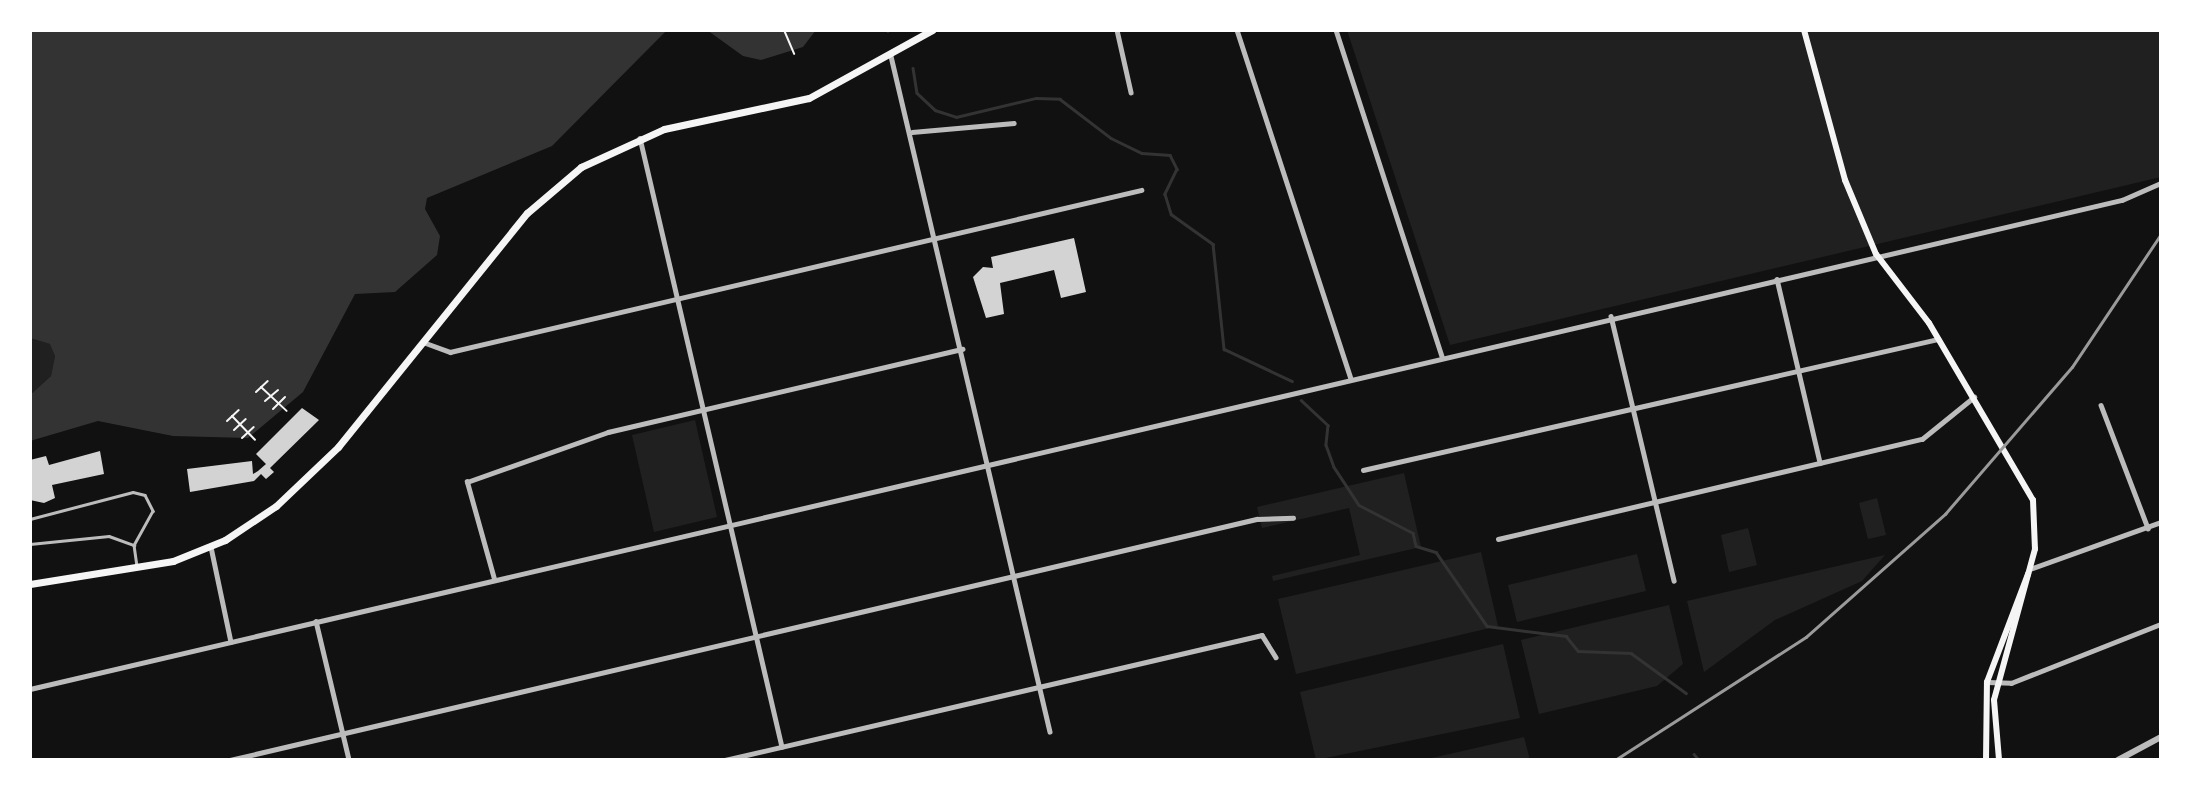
<!DOCTYPE html>
<style>
body{margin:0}
#map{position:relative;width:2191px;height:790px;overflow:hidden;background:#111;font-family:"IBM Plex Serif",serif}
div>[style]{position:absolute}
[style*='--x']{left:calc(var(--x)*1px);top:calc(var(--y)*1px);width:calc(var(--w)*1px);rotate:calc(var(--a)*1deg)}
.green>*{inset:0;background:#202020}
.water>*{inset:0;background:#333}
.stream>*{height:2.5px;margin:-1.25px;padding:0 1.25px;transform-origin:1.25px;border-radius:1.25px;background:#333}
.building>*{inset:0;background:#d3d3d3}
.path>*{height:2px;margin:-1px;padding:0 1px;transform-origin:1px;border-radius:1px;background:#f5f5f5}
.service>*{height:2.5px;margin:-1.25px;padding:0 1.25px;transform-origin:1.25px;border-radius:1.25px;background:#bcbcbc}
.minor>*{height:4.5px;margin:-2.25px;padding:0 2.25px;transform-origin:2.25px;border-radius:2.25px;background:#bcbcbc}
.tertiary>*{height:6px;margin:-3px;padding:0 3px;transform-origin:3px;border-radius:3px;background:#bcbcbc}
.secondary>*{height:6px;margin:-3px;padding:0 3px;transform-origin:3px;border-radius:3px;background:#f5f5f5}
.primary>*{height:7px;margin:-3.5px;padding:0 3.5px;transform-origin:3.5px;border-radius:3.5px;background:#f5f5f5}
.rail>*{height:2.5px;margin:-1.25px;padding:0 1.25px;transform-origin:1.25px;border-radius:1.25px;background:#9a9a9a}
span{translate:-50% -50%;white-space:nowrap;text-align:center;line-height:1.15;-webkit-text-stroke:5px #fff;paint-order:stroke}
.frame{position:absolute;inset:0;border:32px solid #fff;pointer-events:none}
</style>
<div id="map">
<div class="green">
<div style="clip-path:polygon(1347px 30px,2161px 30px,2161px 177px,1450px 345px)"></div>
<div style="clip-path:polygon(30px 338px,51px 344px,55px 356px,51px 376px,30px 395px)"></div>
<div style="clip-path:polygon(695px 420px,717px 517px,654px 532px,632px 435px)"></div>
<div style="clip-path:polygon(1404px 473px,1421px 547px,1273px 581px,1272px 576px,1360px 555px,1349px 508px,1262px 528px,1257px 507px)"></div>
<div style="clip-path:polygon(1877px 498px,1886px 535px,1868px 539px,1859px 503px)"></div>
<div style="clip-path:polygon(1748px 528px,1757px 565px,1729px 572px,1721px 535px)"></div>
<div style="clip-path:polygon(1481px 552px,1498px 626px,1296px 674px,1278px 599px)"></div>
<div style="clip-path:polygon(1637px 554px,1646px 591px,1517px 622px,1508px 585px)"></div>
<div style="clip-path:polygon(1885px 555px,1862px 581px,1775px 620px,1704px 672px,1687px 601px)"></div>
<div style="clip-path:polygon(1669px 605px,1683px 664px,1657px 686px,1539px 714px,1521px 640px)"></div>
<div style="clip-path:polygon(1503px 644px,1520px 718px,1316px 760px,1300px 692px)"></div>
<div style="clip-path:polygon(1524px 737px,1530px 760px,1423px 760px)"></div>
</div>
<div class="water">
<div style="clip-path:polygon(30px 30px,667px 30px,552px 146px,427px 198px,425px 209px,440px 236px,437px 255px,395px 292px,355px 294px,303px 392px,248px 438px,173px 436px,98px 421px,30px 441px,30px 395px,51px 376px,55px 356px,50px 344px,30px 338px)"></div>
<div style="clip-path:polygon(707px 30px,816px 30px,803px 47px,761px 60px,743px 56px)"></div>
</div>
<div class="stream">
<div style="--x:887;--y:30;--w:1;--a:45"></div>
<div style="--x:913;--y:68;--w:25;--a:81"></div>
<div style="--x:917;--y:93;--w:25;--a:43"></div>
<div style="--x:935;--y:110;--w:22;--a:18"></div>
<div style="--x:956;--y:117;--w:82;--a:-13.4"></div>
<div style="--x:1036;--y:98;--w:24;--a:2"></div>
<div style="--x:1060;--y:99;--w:64;--a:37.4"></div>
<div style="--x:1111;--y:138;--w:34;--a:26"></div>
<div style="--x:1142;--y:153;--w:28;--a:4"></div>
<div style="--x:1170;--y:155;--w:16;--a:63"></div>
<div style="--x:1177;--y:169;--w:28;--a:116"></div>
<div style="--x:1165;--y:194;--w:21;--a:73"></div>
<div style="--x:1171;--y:214;--w:52;--a:35.5"></div>
<div style="--x:1213;--y:244;--w:106;--a:84"></div>
<div style="--x:1224;--y:349;--w:75;--a:25.2"></div>
<div style="--x:1301;--y:400;--w:37;--a:43"></div>
<div style="--x:1328;--y:425;--w:20;--a:96"></div>
<div style="--x:1326;--y:445;--w:23;--a:70"></div>
<div style="--x:1334;--y:467;--w:45;--a:56.7"></div>
<div style="--x:1359;--y:505;--w:61;--a:27.4"></div>
<div style="--x:1413;--y:533;--w:13;--a:77"></div>
<div style="--x:1416;--y:546;--w:21;--a:17"></div>
<div style="--x:1436;--y:552;--w:90;--a:55.4"></div>
<div style="--x:1487;--y:626;--w:80;--a:7.2"></div>
<div style="--x:1566;--y:636;--w:19;--a:51"></div>
<div style="--x:1578;--y:651;--w:53;--a:2.2"></div>
<div style="--x:1631;--y:653;--w:68;--a:36"></div>
<div style="--x:1694;--y:754;--w:8;--a:50"></div>
</div>
<div class="building">
<div style="clip-path:polygon(1074px 238px,1086px 292px,1061px 298px,1054px 270px,1000px 283px,1004px 314px,986px 318px,973px 277px,983px 267px,993px 268px,991px 257px)"></div>
<div style="clip-path:polygon(302px 408px,319px 420px,270px 468px,274px 472px,266px 479px,261px 474px,254px 481px,190px 492px,187px 469px,252px 461px,253px 474px,258px 471px,266px 464px,256px 454px)"></div>
<div style="clip-path:polygon(100px 451px,104px 474px,52px 485px,55px 498px,44px 503px,30px 500px,30px 460px,46px 456px,49px 465px)"></div>
</div>
<div class="path">
<div style="--x:784;--y:30;--w:26;--a:67"></div>
<div style="--x:261;--y:387;--w:35;--a:43"></div>
<div style="--x:256;--y:392;--w:16;--a:-43"></div>
<div style="--x:265;--y:401;--w:17;--a:-40"></div>
<div style="--x:273;--y:409;--w:17;--a:-45"></div>
<div style="--x:232;--y:416;--w:33;--a:46"></div>
<div style="--x:227;--y:421;--w:16;--a:-43"></div>
<div style="--x:234;--y:430;--w:16;--a:-43"></div>
<div style="--x:242;--y:438;--w:16;--a:-43"></div>
</div>
<div class="service">
<div style="--x:30;--y:519;--w:106;--a:-14.7"></div>
<div style="--x:133;--y:492;--w:12;--a:14"></div>
<div style="--x:145;--y:495;--w:18;--a:63"></div>
<div style="--x:153;--y:511;--w:39;--a:119"></div>
<div style="--x:134;--y:545;--w:22;--a:82"></div>
<div style="--x:30;--y:544;--w:79;--a:-5.8"></div>
<div style="--x:109;--y:536;--w:27;--a:20"></div>
</div>
<div class="minor">
<div style="--x:1117;--y:30;--w:64;--a:77.3"></div>
<div style="--x:1237;--y:30;--w:367;--a:71.9"></div>
<div style="--x:1336;--y:30;--w:344;--a:72"></div>
<div style="--x:891;--y:56;--w:694;--a:76.76"></div>
<div style="--x:912;--y:132;--w:102;--a:-5"></div>
<div style="--x:640;--y:138;--w:625;--a:76.87"></div>
<div style="--x:1777;--y:279;--w:189;--a:76.8"></div>
<div style="--x:1611;--y:316;--w:272;--a:76.6"></div>
<div style="--x:423;--y:342;--w:29;--a:20"></div>
<div style="--x:450;--y:352;--w:710;--a:-13.19"></div>
<div style="--x:2101;--y:405;--w:132;--a:69.1"></div>
<div style="--x:1363;--y:470;--w:590;--a:-12.83"></div>
<div style="--x:1498;--y:539;--w:436;--a:-13.3"></div>
<div style="--x:1922;--y:439;--w:67;--a:-38.9"></div>
<div style="--x:211;--y:547;--w:97;--a:78.1"></div>
<div style="--x:2030;--y:569;--w:139;--a:-19.7"></div>
<div style="--x:494;--y:579;--w:101;--a:-105.6"></div>
<div style="--x:467;--y:482;--w:150;--a:-19.5"></div>
<div style="--x:608;--y:432;--w:364;--a:-13.2"></div>
<div style="--x:316;--y:621;--w:143;--a:76.6"></div>
<div style="--x:1987;--y:682;--w:24;--a:2"></div>
<div style="--x:2011;--y:683;--w:161;--a:-21.5"></div>
<div style="--x:30;--y:689;--w:2148;--a:-13.16"></div>
<div style="--x:2122;--y:200;--w:43;--a:-23.6"></div>
<div style="--x:230;--y:760;--w:1055;--a:-13.21"></div>
<div style="--x:1257;--y:519;--w:36;--a:-2"></div>
<div style="--x:725;--y:760;--w:551;--a:-13.1"></div>
<div style="--x:1262;--y:635;--w:26;--a:58"></div>
</div>
<div class="tertiary">
<div style="--x:2118;--y:760;--w:49;--a:-28.1"></div>
</div>
<div class="secondary">
<div style="--x:1804;--y:30;--w:156;--a:74.7"></div>
<div style="--x:1845;--y:180;--w:80;--a:67.3"></div>
<div style="--x:1876;--y:254;--w:87;--a:52.5"></div>
<div style="--x:1929;--y:323;--w:205;--a:59.6"></div>
<div style="--x:2033;--y:500;--w:49;--a:87.7"></div>
<div style="--x:2035;--y:549;--w:156;--a:105.2"></div>
<div style="--x:1994;--y:700;--w:60;--a:85.2"></div>
<div style="--x:1986;--y:760;--w:78;--a:-89.3"></div>
<div style="--x:1987;--y:682;--w:116;--a:-69.2"></div>
</div>
<div class="primary">
<div style="--x:30;--y:584;--w:145;--a:-9.1"></div>
<div style="--x:173;--y:561;--w:56;--a:-22"></div>
<div style="--x:225;--y:540;--w:61;--a:-33.7"></div>
<div style="--x:276;--y:506;--w:86;--a:-43.6"></div>
<div style="--x:338;--y:447;--w:301;--a:-51.1"></div>
<div style="--x:527;--y:213;--w:71;--a:-40.4"></div>
<div style="--x:581;--y:167;--w:91;--a:-24.6"></div>
<div style="--x:664;--y:129;--w:148;--a:-12.1"></div>
<div style="--x:809;--y:98;--w:141;--a:-28.9"></div>
</div>
<div class="rail">
<div style="--x:1615;--y:760;--w:227;--a:-32.8"></div>
<div style="--x:1806;--y:637;--w:186;--a:-41.5"></div>
<div style="--x:1945;--y:514;--w:194;--a:-49.2"></div>
<div style="--x:2072;--y:367;--w:160;--a:-56.2"></div>
</div>
<div class="frame"></div>
</div>
